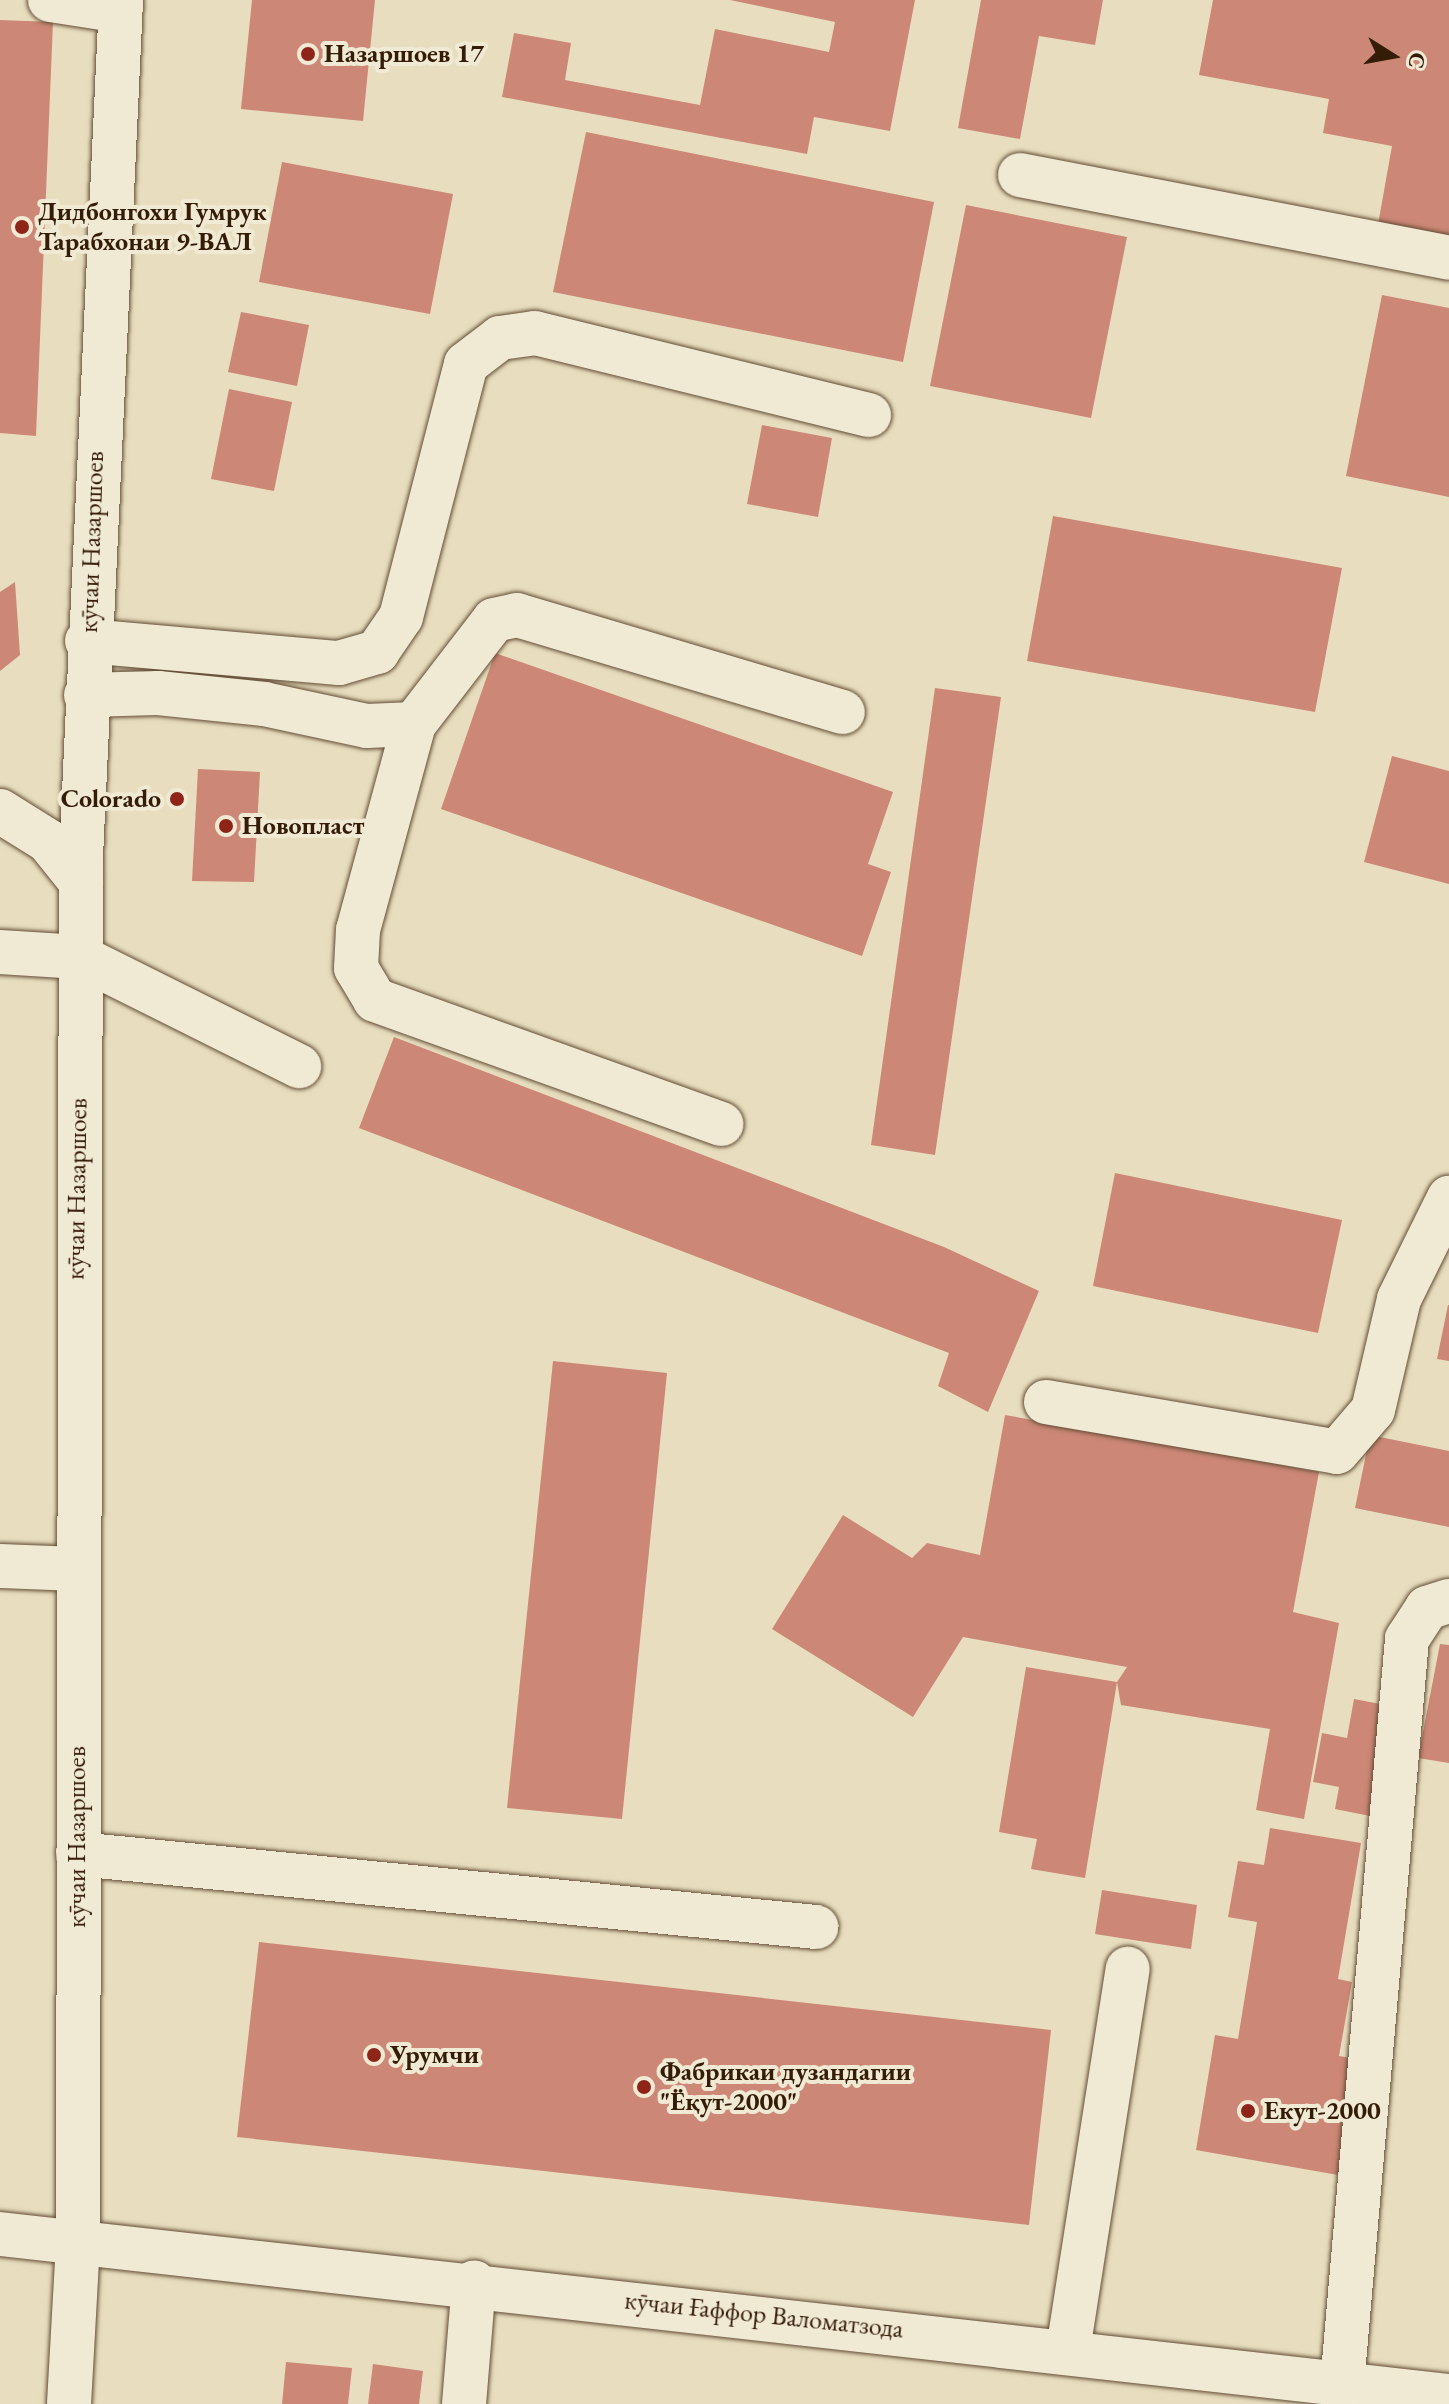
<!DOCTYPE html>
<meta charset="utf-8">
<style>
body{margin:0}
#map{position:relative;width:1449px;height:2404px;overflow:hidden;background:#e8debf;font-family:"EB Garamond",serif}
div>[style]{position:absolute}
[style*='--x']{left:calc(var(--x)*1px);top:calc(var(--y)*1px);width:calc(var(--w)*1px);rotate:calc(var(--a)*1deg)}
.building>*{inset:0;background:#cc8776}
.roads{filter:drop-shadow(0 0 2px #624c35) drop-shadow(0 0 2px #624c35)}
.minor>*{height:44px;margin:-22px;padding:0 22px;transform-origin:22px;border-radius:22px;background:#f0ead5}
.dots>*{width:22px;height:22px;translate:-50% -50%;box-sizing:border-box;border:4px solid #f0ead5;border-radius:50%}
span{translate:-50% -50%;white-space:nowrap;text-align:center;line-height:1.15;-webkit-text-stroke:8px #f0ead5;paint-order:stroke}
.poi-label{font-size:26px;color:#351c07;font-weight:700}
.left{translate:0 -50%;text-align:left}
.right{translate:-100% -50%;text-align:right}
.street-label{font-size:26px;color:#351c07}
.north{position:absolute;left:1353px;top:16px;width:80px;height:80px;-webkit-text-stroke:6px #f0ead5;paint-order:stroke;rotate:101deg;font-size:22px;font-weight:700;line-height:32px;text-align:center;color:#351c07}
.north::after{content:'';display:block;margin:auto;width:28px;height:36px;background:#351c07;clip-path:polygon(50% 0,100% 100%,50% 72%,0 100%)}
</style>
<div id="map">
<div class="building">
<div style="clip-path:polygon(252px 0,375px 0,363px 121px,241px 109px)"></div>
<div style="clip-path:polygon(730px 0,915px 0,890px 131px,814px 117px,807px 154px,502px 97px,514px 33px,571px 43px,565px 80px,700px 105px,715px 29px,829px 52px,835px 22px)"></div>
<div style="clip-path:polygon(981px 0,1103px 0,1095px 45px,1039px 36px,1020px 139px,958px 128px)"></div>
<div style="clip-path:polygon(1213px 0,1449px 0,1449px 244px,1377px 230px,1392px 146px,1323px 133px,1329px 99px,1199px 75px)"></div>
<div style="clip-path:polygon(0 20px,53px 22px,36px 436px,0 433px)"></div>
<div style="clip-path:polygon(586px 132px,934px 202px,903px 362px,553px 292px)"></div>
<div style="clip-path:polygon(282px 162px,453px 194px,430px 314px,259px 282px)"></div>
<div style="clip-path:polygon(966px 205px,1127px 237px,1091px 418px,930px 386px)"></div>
<div style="clip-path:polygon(1382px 295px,1449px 308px,1449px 497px,1346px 476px)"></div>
<div style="clip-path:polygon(241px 312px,309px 325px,297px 386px,228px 372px)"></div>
<div style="clip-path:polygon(229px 389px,292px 402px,274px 491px,211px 479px)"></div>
<div style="clip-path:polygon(762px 425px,832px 438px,818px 517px,747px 504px)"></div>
<div style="clip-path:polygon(1053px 516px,1342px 568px,1315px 712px,1027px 661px)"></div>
<div style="clip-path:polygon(15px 582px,20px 655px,0 671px,0 592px)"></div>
<div style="clip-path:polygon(495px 653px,893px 792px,868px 864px,891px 872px,862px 956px,441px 809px)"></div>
<div style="clip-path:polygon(935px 688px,1001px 697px,935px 1155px,871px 1145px)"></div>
<div style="clip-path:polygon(1392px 756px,1449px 771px,1449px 884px,1364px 862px)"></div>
<div style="clip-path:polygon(198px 769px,260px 772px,254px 882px,192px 881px)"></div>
<div style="clip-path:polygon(394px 1037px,944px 1247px,1039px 1291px,988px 1412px,938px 1386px,949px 1353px,359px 1128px)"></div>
<div style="clip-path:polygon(1115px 1173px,1342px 1220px,1318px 1333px,1093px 1286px)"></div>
<div style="clip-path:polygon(1448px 1305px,1449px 1305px,1449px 1361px,1437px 1359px)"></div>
<div style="clip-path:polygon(553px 1361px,667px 1373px,622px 1819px,507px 1808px)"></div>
<div style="clip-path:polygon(1005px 1415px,1319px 1472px,1293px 1612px,1339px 1623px,1304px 1819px,1256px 1810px,1270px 1729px,1121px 1705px,1117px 1682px,1127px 1667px,963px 1637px,913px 1717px,772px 1629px,843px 1515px,912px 1558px,927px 1543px,980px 1555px)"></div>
<div style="clip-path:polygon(1370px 1435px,1449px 1451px,1449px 1527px,1355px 1508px)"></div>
<div style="clip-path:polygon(1440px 1644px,1449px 1645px,1449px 1763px,1418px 1758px)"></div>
<div style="clip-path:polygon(1026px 1667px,1117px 1682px,1085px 1878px,1031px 1869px,1037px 1839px,999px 1832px)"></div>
<div style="clip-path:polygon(1354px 1699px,1396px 1707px,1375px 1817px,1335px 1809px,1339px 1787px,1313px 1782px,1322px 1733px,1347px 1738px)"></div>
<div style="clip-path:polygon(1270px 1828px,1361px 1843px,1338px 1979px,1352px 1982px,1339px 2056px,1357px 2059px,1338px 2175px,1196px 2150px,1215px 2035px,1238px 2039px,1257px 1922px,1228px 1917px,1238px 1861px,1264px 1865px)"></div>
<div style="clip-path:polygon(1102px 1890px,1197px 1905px,1191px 1949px,1095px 1934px)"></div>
<div style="clip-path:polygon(259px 1942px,1051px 2030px,1029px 2225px,237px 2137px)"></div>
<div style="clip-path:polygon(286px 2362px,352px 2368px,348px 2404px,282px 2404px)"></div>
<div style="clip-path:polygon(373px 2364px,423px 2371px,419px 2404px,368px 2404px)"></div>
</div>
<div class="roads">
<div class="minor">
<div style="--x:50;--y:0;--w:71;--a:8.9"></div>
<div style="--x:1020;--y:175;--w:437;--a:10.9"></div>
<div style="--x:87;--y:641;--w:253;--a:5"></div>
<div style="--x:339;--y:663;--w:40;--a:-16"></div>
<div style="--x:377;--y:652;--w:42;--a:-55.6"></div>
<div style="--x:401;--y:617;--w:261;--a:-75.6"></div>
<div style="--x:466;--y:364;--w:43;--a:-37.4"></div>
<div style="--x:500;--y:338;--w:35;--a:-8"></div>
<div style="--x:535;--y:333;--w:344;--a:13.8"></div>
<div style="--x:86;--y:695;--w:72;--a:-1.6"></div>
<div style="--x:158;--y:693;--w:107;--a:5.9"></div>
<div style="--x:264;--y:704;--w:105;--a:12.1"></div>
<div style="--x:367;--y:726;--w:47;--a:-2.4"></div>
<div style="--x:414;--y:724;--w:131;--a:-52.4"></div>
<div style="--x:494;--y:620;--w:24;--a:-12"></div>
<div style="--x:517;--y:615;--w:340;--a:16.6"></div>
<div style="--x:414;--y:724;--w:213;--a:105.2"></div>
<div style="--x:358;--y:930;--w:38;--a:93"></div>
<div style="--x:356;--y:968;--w:37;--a:59"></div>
<div style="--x:375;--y:1000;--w:368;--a:19.7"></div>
<div style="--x:0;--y:811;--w:57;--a:32"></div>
<div style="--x:48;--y:841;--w:53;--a:51.2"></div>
<div style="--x:0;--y:952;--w:80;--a:3.6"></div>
<div style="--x:80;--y:957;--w:245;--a:26.5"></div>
<div style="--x:1046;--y:1402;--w:295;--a:9.7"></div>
<div style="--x:1337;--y:1452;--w:55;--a:-49.4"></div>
<div style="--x:1373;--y:1410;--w:114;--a:-76.8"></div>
<div style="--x:1399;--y:1299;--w:113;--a:-63.7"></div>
<div style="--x:0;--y:1566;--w:74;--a:2.3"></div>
<div style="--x:78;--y:1854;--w:742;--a:5.65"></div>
<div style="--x:0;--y:2234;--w:1458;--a:6.38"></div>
<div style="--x:1068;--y:2350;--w:386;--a:-81.1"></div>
<div style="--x:1342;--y:2385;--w:749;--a:-85.02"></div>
<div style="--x:1407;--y:1639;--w:37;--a:-57"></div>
<div style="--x:1427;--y:1608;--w:23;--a:-18"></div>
<div style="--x:69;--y:2404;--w:161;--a:-86.8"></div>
<div style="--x:78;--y:2243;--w:1387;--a:-89.88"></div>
<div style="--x:81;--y:856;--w:857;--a:-87.32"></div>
<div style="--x:464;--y:2404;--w:122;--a:-85.3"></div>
</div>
</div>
<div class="dots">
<div style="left:308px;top:54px;background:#8f2418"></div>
<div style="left:22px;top:227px;background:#8f2418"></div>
<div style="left:177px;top:799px;background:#8f2418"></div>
<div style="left:226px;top:826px;background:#8f2418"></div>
<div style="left:374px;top:2055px;background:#8f2418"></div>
<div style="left:644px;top:2087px;background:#8f2418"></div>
<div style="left:1248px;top:2111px;background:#8f2418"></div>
</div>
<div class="poi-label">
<span class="left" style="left:324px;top:54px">Назаршоев 17</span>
<span class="left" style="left:38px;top:227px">Дидбонгохи Гумрук<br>Тарабхонаи 9-ВАЛ</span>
<span class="right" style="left:161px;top:799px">Colorado</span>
<span class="left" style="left:242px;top:826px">Новопласт</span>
<span class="left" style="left:390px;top:2055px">Урумчи</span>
<span class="left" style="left:660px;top:2087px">Фабрикаи дузандагии<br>"Ёқут-2000"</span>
<span class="left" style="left:1264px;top:2111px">Екут-2000</span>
</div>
<div class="street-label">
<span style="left:92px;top:542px;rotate:-88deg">кӯчаи Назаршоев</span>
<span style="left:77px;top:1189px;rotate:-89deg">кӯчаи Назаршоев</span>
<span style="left:77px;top:1837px;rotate:-90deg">кӯчаи Назаршоев</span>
<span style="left:764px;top:2315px;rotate:6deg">кӯчаи Ғаффор Валоматзода</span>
</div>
<div class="north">С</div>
</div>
